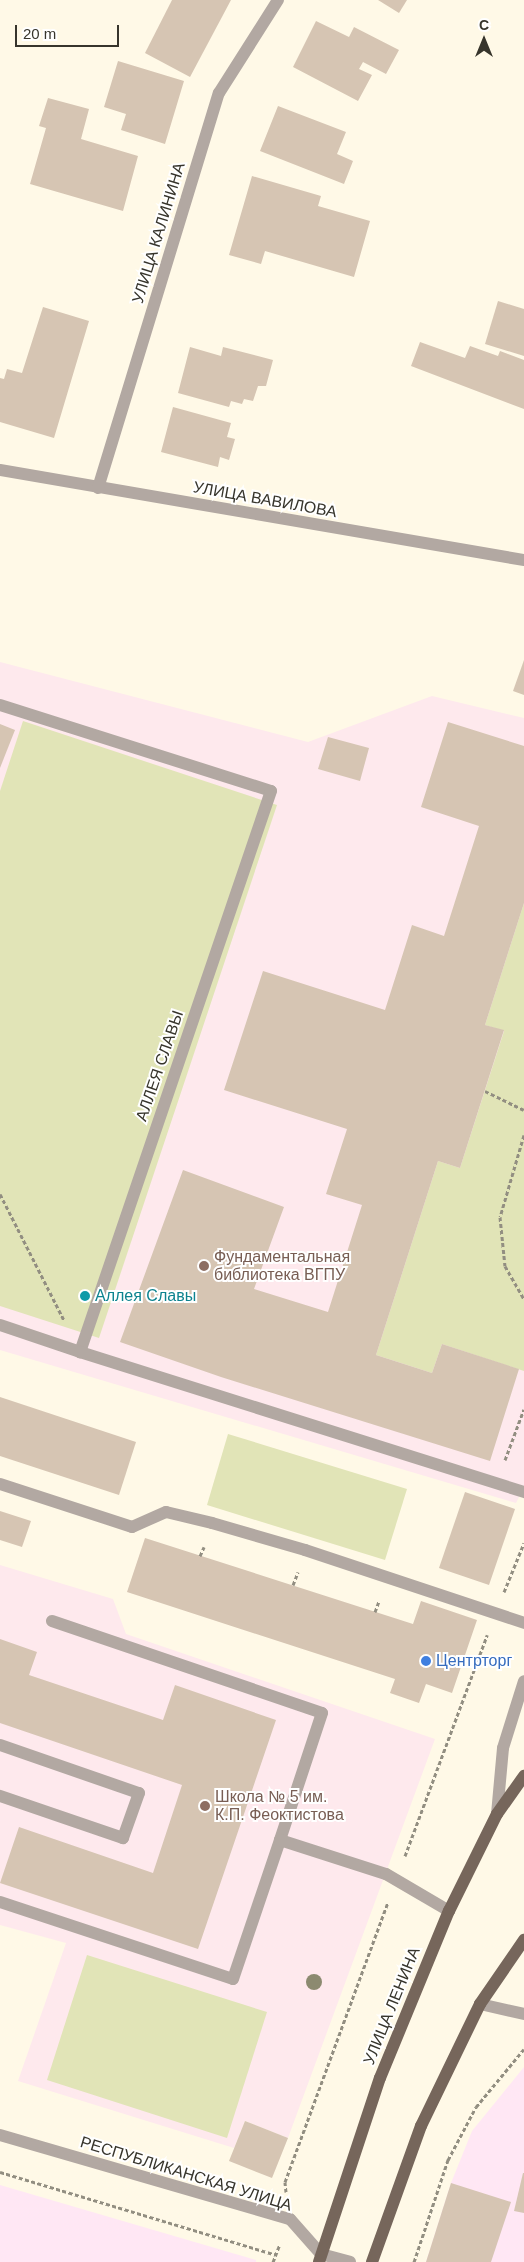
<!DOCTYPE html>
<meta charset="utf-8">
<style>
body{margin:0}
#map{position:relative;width:524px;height:2262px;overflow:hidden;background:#fff9e7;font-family:Helvetica,sans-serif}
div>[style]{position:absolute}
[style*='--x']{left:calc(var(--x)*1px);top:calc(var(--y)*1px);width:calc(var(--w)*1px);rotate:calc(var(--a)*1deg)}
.commercial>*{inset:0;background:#ffe7f4}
.education>*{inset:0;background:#fee9ed}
.green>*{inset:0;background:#e1e4b7}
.building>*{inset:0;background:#d6c5b3}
.path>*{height:3px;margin-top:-1.5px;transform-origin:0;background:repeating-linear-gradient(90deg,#928e81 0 4px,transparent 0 6.5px)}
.minor>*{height:12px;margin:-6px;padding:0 6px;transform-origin:6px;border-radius:6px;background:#b2a8a2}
.major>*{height:12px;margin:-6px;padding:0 6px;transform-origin:6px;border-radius:6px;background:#76665b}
.trees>*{width:16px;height:16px;margin:-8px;border-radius:50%;background:#8c8a70}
.dots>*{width:14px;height:14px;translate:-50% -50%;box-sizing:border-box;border:2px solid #fff;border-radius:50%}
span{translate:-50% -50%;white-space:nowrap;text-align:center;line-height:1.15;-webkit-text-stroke:4px #fff;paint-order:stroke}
.street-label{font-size:16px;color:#37352c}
.education-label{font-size:16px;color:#785e54}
.left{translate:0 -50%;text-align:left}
.culture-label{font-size:16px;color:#0d838f}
.shop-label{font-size:16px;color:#366cbe}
.north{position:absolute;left:459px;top:15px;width:50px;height:50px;-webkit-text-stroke:4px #fff;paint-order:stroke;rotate:0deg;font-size:14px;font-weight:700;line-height:20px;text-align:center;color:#37352c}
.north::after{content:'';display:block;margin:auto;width:18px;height:22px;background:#37352c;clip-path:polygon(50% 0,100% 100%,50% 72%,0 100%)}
.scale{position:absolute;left:15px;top:25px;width:104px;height:22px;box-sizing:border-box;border:2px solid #37352c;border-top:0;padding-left:6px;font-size:15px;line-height:18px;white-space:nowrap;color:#37352c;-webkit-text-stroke:4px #fff;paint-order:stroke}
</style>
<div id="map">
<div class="commercial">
<div style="clip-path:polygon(524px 2067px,524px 2262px,426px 2262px,451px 2183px,472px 2131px)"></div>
<div style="clip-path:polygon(0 2185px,256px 2260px,256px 2262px,0 2262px)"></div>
</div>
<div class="education">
<div style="clip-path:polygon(0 662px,308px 742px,432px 696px,524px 718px,524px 1487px,516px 1503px,0 1350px)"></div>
<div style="clip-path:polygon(0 1565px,113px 1599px,126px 1634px,435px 1739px,288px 2138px,245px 2121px,234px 2148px,18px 2081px,66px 1943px,0 1925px)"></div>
</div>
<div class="green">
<div style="clip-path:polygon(23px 721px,277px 805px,99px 1338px,0 1306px,0 791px)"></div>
<div style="clip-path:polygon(524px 903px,524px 1371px,442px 1344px,432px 1373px,376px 1355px,438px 1161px,460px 1168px,504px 1031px,485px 1025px)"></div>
<div style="clip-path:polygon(228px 1434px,407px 1489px,385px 1560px,207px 1505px)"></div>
<div style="clip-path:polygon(87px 1955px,267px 2012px,227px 2138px,47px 2080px)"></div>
</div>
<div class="building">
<div style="clip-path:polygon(172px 0,231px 0,190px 77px,145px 53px)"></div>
<div style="clip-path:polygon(378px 0,407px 0,399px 13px)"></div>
<div style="clip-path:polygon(316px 21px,349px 37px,354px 27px,399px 50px,386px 74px,363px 62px,359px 69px,372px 75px,358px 101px,293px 67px)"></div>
<div style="clip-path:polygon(118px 61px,184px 81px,165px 144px,121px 130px,126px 114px,104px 107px)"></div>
<div style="clip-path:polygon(48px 98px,89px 109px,81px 139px,138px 156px,123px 211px,30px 184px,46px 128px,39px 126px)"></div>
<div style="clip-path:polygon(278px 106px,346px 132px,337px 154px,353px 161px,344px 184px,260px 151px)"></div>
<div style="clip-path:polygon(252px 176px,321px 196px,318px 206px,370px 221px,354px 277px,265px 251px,261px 264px,229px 255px)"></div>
<div style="clip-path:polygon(498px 301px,524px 309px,524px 356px,485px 344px)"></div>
<div style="clip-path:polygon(43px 307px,89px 321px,54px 438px,0 422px,0 378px,4px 379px,7px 369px,22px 373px)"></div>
<div style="clip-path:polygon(420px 342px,465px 358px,470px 346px,498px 356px,500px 351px,524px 360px,524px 409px,411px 366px)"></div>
<div style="clip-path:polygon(190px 347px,221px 356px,223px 347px,273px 360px,266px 386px,258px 386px,253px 401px,244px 399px,242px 404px,231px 401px,229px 407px,178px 393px)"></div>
<div style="clip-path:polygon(173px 407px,231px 423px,227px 437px,235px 439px,229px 460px,220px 457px,218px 467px,161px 452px)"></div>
<div style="clip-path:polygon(524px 660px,524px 695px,513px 691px)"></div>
<div style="clip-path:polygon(448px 722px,524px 746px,524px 903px,485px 1025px,504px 1030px,460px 1168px,438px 1161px,376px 1355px,432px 1373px,442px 1344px,519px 1369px,490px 1461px,221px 1377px,120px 1342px,183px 1170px,284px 1207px,254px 1289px,328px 1312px,362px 1205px,326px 1194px,347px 1129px,224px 1090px,263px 971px,385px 1010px,412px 925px,444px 936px,479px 826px,421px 807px)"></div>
<div style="clip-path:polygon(0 724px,15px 730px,0 768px)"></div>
<div style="clip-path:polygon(328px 737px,369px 748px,360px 781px,318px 769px)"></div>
<div style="clip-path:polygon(0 1397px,136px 1442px,119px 1495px,0 1456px)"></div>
<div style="clip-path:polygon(465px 1492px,515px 1509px,489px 1585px,439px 1568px)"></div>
<div style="clip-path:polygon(0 1511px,31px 1521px,22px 1547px,0 1540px)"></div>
<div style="clip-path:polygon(145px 1538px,413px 1624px,421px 1601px,477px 1620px,452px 1693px,426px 1684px,419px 1703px,390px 1693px,395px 1679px,127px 1592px)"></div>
<div style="clip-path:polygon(0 1639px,37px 1652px,29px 1675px,163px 1720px,175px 1685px,276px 1720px,198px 1949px,0 1883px,19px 1827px,153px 1873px,182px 1785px,0 1723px)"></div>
<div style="clip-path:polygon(245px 2121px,288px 2138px,272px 2178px,229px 2161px)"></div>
<div style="clip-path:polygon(523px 2173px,524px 2173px,524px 2213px,514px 2211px)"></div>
<div style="clip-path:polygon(451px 2183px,511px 2202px,491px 2262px,426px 2262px)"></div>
</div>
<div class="path">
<div style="--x:485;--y:1091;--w:43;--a:26"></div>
<div style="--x:524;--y:1135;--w:85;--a:106.3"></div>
<div style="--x:500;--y:1217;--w:49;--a:84.2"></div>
<div style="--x:505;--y:1266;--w:38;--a:60"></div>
<div style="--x:0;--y:1194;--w:141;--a:63.1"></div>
<div style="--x:505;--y:1460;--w:54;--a:-69.6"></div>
<div style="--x:200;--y:1556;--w:10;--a:-66"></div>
<div style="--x:293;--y:1585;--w:14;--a:-69"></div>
<div style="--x:504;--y:1592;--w:53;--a:-67.8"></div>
<div style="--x:375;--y:1612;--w:12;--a:-70"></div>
<div style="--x:405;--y:1856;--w:236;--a:-69.6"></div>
<div style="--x:0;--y:2172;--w:288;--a:16.7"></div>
<div style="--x:286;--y:2192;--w:10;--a:-96"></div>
<div style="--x:285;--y:2182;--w:298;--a:-69.8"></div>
<div style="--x:273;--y:2262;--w:19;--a:-69"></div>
<div style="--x:414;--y:2262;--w:108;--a:-71.6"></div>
<div style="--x:448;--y:2160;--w:60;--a:-62.2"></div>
<div style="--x:476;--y:2107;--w:75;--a:-50.4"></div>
</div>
<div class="minor">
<div style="--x:0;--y:470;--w:532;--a:9.75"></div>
<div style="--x:98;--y:488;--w:413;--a:-73"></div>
<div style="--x:219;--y:93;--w:110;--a:-57.6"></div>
<div style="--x:0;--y:705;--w:284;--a:17.6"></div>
<div style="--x:271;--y:791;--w:593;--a:108.8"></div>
<div style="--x:0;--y:1325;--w:84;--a:18.6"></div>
<div style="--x:80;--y:1352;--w:466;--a:17.5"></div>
<div style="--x:0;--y:1484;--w:139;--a:18"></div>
<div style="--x:132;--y:1527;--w:37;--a:-24"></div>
<div style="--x:166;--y:1512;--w:47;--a:13.4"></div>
<div style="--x:212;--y:1523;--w:97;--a:16.2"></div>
<div style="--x:305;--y:1550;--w:231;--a:18.4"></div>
<div style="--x:52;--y:1621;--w:285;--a:18.8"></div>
<div style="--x:322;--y:1713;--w:134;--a:108.3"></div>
<div style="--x:0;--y:1745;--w:147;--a:19.1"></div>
<div style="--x:139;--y:1793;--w:48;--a:109.6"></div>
<div style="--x:123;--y:1838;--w:130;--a:-161.1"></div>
<div style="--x:497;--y:1814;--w:66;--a:-84.8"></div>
<div style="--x:503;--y:1748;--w:70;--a:-72.6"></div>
<div style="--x:0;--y:1902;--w:245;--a:18.3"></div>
<div style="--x:233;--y:1979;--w:147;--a:-71.3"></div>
<div style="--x:280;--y:1840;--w:111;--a:17.8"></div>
<div style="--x:386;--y:1874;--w:73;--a:30.4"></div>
<div style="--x:480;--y:2004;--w:45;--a:12.8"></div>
<div style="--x:0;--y:2135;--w:302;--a:16.2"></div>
<div style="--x:290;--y:2219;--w:47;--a:48.5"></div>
<div style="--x:321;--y:2254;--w:30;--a:15"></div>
</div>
<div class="major">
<div style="--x:319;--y:2262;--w:194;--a:-71.7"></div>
<div style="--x:380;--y:2078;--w:181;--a:-67.6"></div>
<div style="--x:449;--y:1911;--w:108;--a:-63.7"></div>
<div style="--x:497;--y:1814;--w:47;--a:-54.6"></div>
<div style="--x:372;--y:2262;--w:145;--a:-70.2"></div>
<div style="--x:421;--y:2126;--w:136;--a:-64.2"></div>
<div style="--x:480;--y:2004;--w:78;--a:-55.5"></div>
</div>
<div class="trees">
<div style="left:314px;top:1982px"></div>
</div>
<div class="dots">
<div style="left:204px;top:1266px;background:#8d6e63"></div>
<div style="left:85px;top:1296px;background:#0f9aa8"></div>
<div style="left:426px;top:1661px;background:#3f7fe0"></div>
<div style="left:205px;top:1806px;background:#8d6e63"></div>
</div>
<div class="street-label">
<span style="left:159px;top:233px;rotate:-73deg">УЛИЦА КАЛИНИНА</span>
<span style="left:265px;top:500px;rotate:10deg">УЛИЦА ВАВИЛОВА</span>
<span style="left:160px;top:1066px;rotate:-71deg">АЛЛЕЯ СЛАВЫ</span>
<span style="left:392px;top:2006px;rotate:-68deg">УЛИЦА ЛЕНИНА</span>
<span style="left:186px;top:2174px;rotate:17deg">РЕСПУБЛИКАНСКАЯ УЛИЦА</span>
</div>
<div class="education-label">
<span class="left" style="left:214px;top:1266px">Фундаментальная<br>библиотека ВГПУ</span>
<span class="left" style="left:215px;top:1806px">Школа № 5 им.<br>К.П. Феоктистова</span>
</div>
<div class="culture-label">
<span class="left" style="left:95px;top:1296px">Аллея Славы</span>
</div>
<div class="shop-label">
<span class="left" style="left:436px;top:1661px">Центрторг</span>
</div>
<div class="north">С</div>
<div class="scale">20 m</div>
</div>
